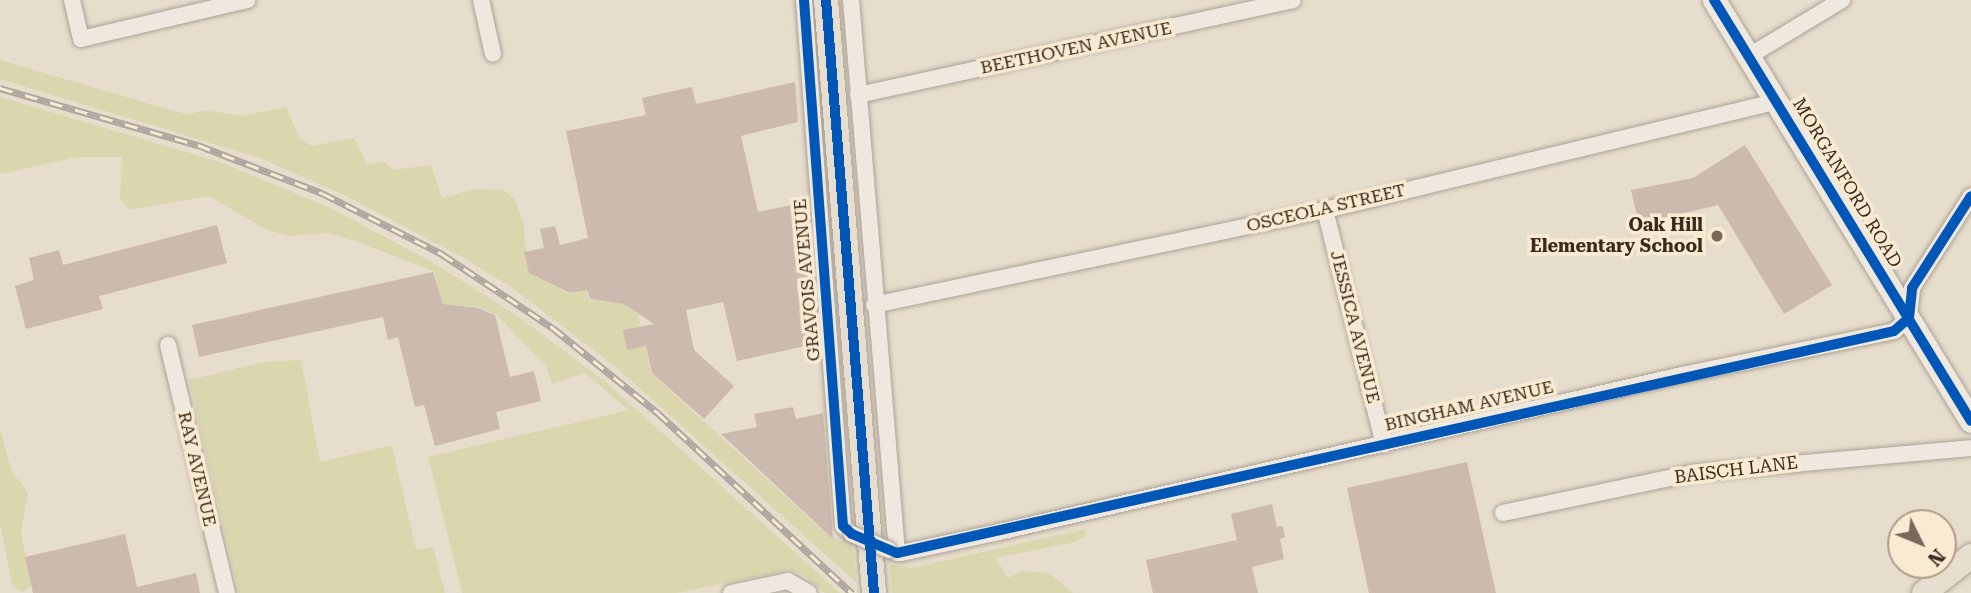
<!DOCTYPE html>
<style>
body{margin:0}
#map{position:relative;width:1971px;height:593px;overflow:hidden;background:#e7ddcc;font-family:"Roboto Serif",serif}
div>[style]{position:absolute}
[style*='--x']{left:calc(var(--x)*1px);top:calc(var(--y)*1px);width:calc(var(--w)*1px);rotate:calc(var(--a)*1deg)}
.green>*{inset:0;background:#dad6ad}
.building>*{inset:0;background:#cbbaad}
.roads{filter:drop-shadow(0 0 2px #aca296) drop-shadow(0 0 2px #aca296)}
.street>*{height:16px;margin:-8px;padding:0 8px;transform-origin:8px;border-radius:8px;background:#eee8df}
.secondary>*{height:23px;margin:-11.5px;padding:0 11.5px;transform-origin:11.5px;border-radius:11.5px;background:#eee8df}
.primary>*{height:24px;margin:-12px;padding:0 12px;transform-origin:12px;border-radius:12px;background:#e7decf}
.rail>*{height:7px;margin-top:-3.5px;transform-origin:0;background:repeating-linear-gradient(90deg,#f9ead2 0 13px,#ada79f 0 26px);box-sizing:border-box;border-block:2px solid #ada79f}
.bridges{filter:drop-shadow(0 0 2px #aca296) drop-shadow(0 0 2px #aca296)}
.street-bridge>*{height:16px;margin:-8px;padding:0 8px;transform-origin:8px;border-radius:8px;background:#eee8df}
.cycleway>*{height:10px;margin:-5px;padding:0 5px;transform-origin:5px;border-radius:5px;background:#0057b8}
.dots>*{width:19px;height:19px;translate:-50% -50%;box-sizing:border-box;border:4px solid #f9ead2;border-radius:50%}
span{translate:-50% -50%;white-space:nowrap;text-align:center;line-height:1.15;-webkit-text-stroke:7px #f9ead2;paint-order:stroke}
.street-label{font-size:18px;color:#3c291c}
.poi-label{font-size:18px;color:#3c291c;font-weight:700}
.right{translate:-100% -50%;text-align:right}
.north{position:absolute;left:1887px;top:509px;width:70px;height:70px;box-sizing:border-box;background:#f9ead2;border:2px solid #ad9d89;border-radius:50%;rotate:133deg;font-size:19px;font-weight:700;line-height:28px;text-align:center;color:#3c291c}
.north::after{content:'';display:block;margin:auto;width:24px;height:32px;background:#78685a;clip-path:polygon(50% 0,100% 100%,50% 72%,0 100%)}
</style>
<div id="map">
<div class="green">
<div style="clip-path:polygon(0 60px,188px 115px,205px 110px,242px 116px,286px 107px,299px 138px,312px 146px,354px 138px,367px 164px,384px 162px,394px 170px,431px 165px,442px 198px,475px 189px,503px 190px,515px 199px,523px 222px,529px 273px,570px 294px,586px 290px,589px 300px,624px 304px,638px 314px,651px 373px,829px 536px,853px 548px,856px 582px,617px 368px,514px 289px,464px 258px,344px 195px,260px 158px,0 79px)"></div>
<div style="clip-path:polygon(0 97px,220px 162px,330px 208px,432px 262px,516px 315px,607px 383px,840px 593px,825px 593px,804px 575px,789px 570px,677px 593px,462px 593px,428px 457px,629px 410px,585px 373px,552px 384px,546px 366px,497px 315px,478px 307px,443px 304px,433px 271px,358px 242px,328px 233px,290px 236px,269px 231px,209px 196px,129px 210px,120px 198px,122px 157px,78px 157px,0 174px)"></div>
<div style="clip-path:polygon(301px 360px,320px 462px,392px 445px,416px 550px,433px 547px,445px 593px,239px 593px,189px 380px,264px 362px)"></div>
<div style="clip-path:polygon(0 428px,11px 470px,28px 493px,21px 532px,31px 586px,23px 592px,12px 586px,0 522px)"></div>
<div style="clip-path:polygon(1086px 529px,1085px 537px,1074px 542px,996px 558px,1008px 578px,1022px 571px,1049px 573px,1073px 593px,892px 593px,889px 564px,911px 568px)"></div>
</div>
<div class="building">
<div style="clip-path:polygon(795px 82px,798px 122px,741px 136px,758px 212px,801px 203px,814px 281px,797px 286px,802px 310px,808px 309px,810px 345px,737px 361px,723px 302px,686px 310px,694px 350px,734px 386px,704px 419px,652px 373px,646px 346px,627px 350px,623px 330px,654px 324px,624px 304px,590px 299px,587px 290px,570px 293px,529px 273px,524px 252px,544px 248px,540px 229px,555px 226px,560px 245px,588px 238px,566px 131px,646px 115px,642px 98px,692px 87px,696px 104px)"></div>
<div style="clip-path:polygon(1745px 145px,1832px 285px,1784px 314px,1718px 205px,1639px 224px,1631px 190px,1693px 178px)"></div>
<div style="clip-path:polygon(217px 225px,227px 263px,99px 296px,103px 309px,26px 329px,15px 286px,34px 280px,29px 258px,59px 250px,63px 265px)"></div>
<div style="clip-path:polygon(433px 272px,443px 304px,478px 308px,495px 315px,510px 377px,534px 371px,541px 401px,496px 412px,500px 429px,435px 446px,424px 405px,415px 407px,398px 337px,388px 340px,383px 317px,199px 357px,192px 325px)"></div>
<div style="clip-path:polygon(793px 407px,796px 419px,823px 413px,833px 539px,721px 434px,757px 427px,754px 414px)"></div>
<div style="clip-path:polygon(1467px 462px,1496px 593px,1369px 593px,1347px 488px)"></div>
<div style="clip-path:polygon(1272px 504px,1277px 527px,1283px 526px,1285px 537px,1280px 539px,1284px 559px,1252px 567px,1258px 593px,1153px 593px,1146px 560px,1237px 540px,1231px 514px)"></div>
<div style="clip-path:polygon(125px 534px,137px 587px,196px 573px,200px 593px,33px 593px,25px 557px)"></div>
</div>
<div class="roads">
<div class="street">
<div style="--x:72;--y:0;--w:40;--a:77"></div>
<div style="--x:81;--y:39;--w:171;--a:-13.2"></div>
<div style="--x:481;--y:0;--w:55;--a:77.5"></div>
<div style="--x:804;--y:0;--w:527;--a:85.76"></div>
<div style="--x:843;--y:526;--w:12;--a:42"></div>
<div style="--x:851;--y:0;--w:555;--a:85.24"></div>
<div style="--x:1749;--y:56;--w:109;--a:-31.1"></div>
<div style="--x:858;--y:95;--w:445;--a:-12.3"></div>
<div style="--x:1325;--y:210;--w:242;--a:75.9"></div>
<div style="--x:874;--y:305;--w:461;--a:-11.9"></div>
<div style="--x:1325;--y:210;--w:464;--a:-13.5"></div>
<div style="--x:168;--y:345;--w:255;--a:76.6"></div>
<div style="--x:1503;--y:513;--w:193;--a:-11.9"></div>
<div style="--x:1692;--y:473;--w:280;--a:-5.1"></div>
<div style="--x:889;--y:550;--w:12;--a:14"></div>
<div style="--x:901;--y:553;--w:100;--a:-12.1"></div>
<div style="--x:999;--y:532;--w:701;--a:-12.95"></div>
<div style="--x:1682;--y:375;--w:217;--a:-11.7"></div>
<div style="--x:1894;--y:331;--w:20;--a:-41"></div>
<div style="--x:1909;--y:318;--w:30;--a:-84"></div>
<div style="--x:1912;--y:288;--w:109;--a:-57.3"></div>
<div style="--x:731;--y:593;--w:58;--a:-11.9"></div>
<div style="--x:788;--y:581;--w:24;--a:30"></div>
</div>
<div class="secondary">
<div style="--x:1714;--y:0;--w:493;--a:58.6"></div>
</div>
<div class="primary">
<div style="--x:826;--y:0;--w:595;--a:85.37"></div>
<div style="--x:1924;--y:593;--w:60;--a:-38.2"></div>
</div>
</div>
<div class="rail">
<div style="--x:0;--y:88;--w:206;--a:16.1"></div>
<div style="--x:198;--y:145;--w:133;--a:21.2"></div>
<div style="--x:322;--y:193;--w:135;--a:26.9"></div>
<div style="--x:442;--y:254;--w:133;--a:33.7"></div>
<div style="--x:553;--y:328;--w:135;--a:39"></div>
<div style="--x:658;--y:413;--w:265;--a:42.9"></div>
</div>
<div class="bridges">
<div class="street-bridge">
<div style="--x:852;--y:534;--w:40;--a:23.4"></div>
</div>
</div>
<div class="cycleway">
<div style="--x:804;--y:0;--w:527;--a:85.76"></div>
<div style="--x:843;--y:526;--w:12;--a:42"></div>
<div style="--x:852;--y:534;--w:49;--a:22.9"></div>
<div style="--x:897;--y:553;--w:1021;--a:-12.55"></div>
<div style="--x:1894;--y:331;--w:20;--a:-41"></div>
<div style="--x:1909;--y:318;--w:30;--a:-84"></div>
<div style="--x:1912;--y:288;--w:109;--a:-57.3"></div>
<div style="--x:826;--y:0;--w:595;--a:85.37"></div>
<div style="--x:1714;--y:0;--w:493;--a:58.6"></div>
</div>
<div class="dots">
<div style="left:1717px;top:236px;background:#78685a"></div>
</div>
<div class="street-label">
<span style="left:1076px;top:48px;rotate:-12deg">BEETHOVEN AVENUE</span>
<span style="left:1847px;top:183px;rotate:59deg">MORGANFORD ROAD</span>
<span style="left:1326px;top:208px;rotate:-13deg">OSCEOLA STREET</span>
<span style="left:807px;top:280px;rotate:-95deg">GRAVOIS AVENUE</span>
<span style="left:1355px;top:327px;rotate:76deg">JESSICA AVENUE</span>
<span style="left:1469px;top:406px;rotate:-13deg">BINGHAM AVENUE</span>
<span style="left:197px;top:469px;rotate:77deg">RAY AVENUE</span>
<span style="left:1736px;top:470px;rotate:-7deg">BAISCH LANE</span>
</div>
<div class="poi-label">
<span class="right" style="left:1703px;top:236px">Oak Hill<br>Elementary School</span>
</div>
<div class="north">N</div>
</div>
